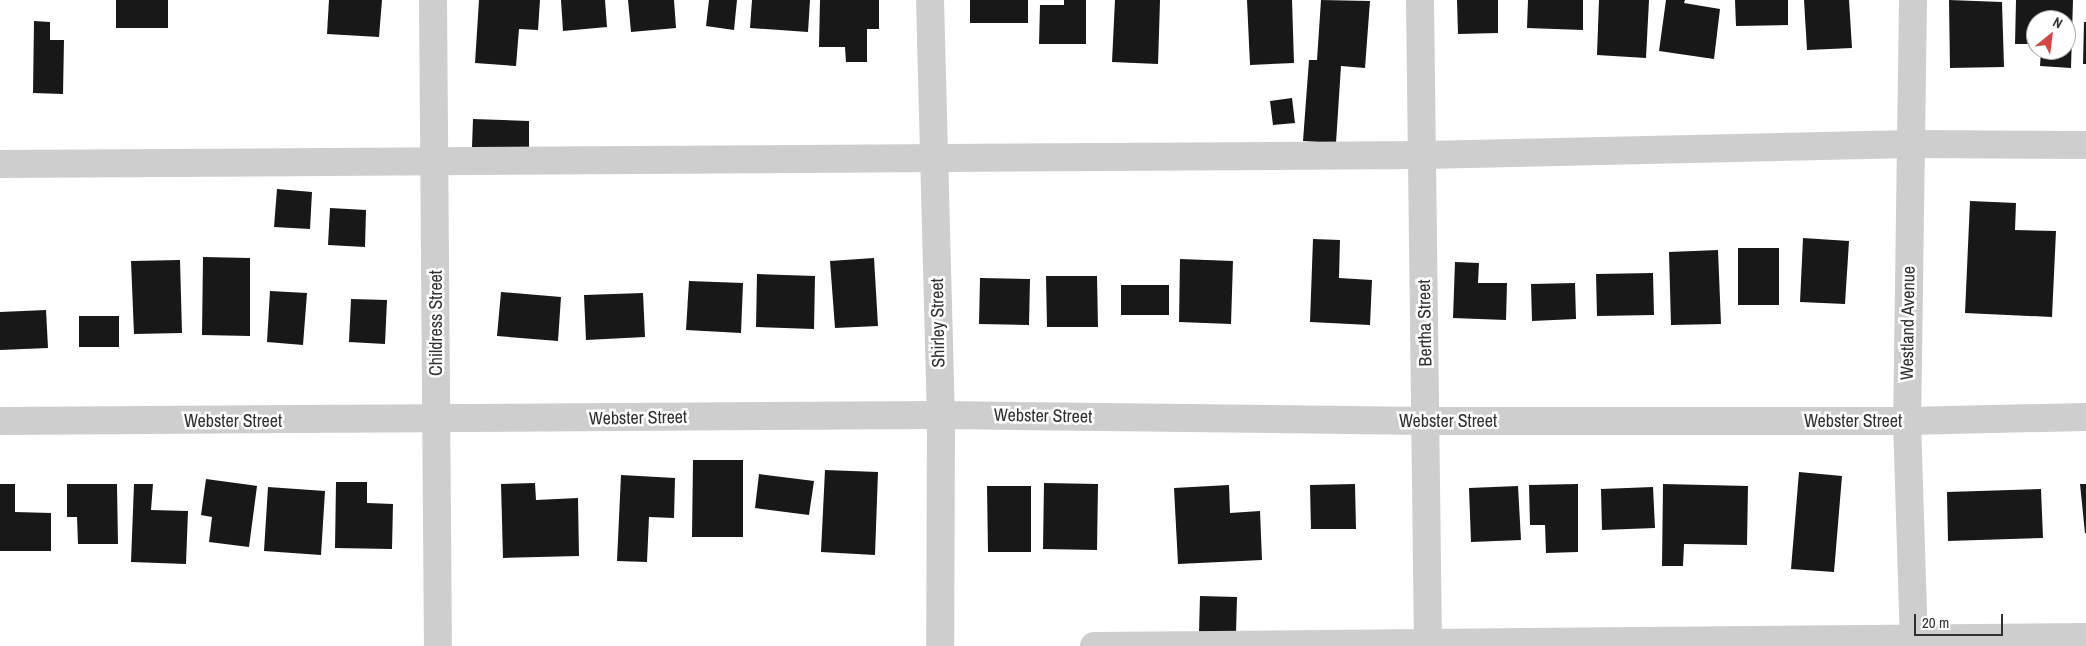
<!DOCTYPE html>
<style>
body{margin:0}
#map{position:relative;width:2086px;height:646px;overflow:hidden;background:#fff;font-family:"Archivo Narrow",sans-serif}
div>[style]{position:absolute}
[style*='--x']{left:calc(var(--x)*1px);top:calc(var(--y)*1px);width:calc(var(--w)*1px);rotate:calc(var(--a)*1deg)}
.building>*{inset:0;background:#181818}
.minor>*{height:28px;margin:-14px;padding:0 14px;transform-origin:14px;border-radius:14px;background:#cecece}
span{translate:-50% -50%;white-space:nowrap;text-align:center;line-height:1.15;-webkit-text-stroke:5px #fff;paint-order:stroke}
.street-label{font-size:18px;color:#313131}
.north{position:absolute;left:2026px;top:10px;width:50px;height:50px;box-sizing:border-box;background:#fff;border:1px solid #adadad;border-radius:50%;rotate:29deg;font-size:14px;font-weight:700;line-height:20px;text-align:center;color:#313131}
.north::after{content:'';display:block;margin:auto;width:18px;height:22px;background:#d64545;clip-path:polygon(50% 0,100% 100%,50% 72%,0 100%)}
.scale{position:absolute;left:1914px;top:614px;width:89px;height:22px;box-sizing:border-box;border:2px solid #313131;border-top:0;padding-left:6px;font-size:15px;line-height:18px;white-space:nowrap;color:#313131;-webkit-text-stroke:4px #fff;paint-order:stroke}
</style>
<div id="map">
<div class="building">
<div style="clip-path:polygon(116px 0,168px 0,168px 28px,116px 28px)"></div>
<div style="clip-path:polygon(329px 0,382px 0,379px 37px,327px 34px)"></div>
<div style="clip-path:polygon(479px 0,540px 0,538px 30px,519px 29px,516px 66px,475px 63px)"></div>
<div style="clip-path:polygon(561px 0,605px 0,607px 27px,563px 31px)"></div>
<div style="clip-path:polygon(628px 0,674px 0,676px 28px,631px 32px)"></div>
<div style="clip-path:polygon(709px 0,737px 0,734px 30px,706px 26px)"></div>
<div style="clip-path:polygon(752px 0,810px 0,808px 32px,750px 28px)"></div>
<div style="clip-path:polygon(820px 0,879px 0,879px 29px,867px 29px,867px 62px,846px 62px,845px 47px,819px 47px)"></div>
<div style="clip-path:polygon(970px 0,1028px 0,1028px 23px,970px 23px)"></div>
<div style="clip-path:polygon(1064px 0,1086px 0,1086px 44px,1039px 44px,1040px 5px,1064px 5px)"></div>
<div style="clip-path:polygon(1115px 0,1160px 0,1158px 64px,1112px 62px)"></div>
<div style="clip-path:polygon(1247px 0,1292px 0,1294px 63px,1250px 65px)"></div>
<div style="clip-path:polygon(1321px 0,1370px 1px,1365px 68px,1341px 66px,1336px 143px,1303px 141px,1309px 60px,1317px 60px)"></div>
<div style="clip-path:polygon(1457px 0,1498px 0,1498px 33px,1458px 34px)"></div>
<div style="clip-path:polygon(1528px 0,1583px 0,1583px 30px,1527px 28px)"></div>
<div style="clip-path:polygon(1599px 0,1649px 0,1646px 58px,1597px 55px)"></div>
<div style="clip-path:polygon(1666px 0,1685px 0,1684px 3px,1720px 9px,1714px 59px,1659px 51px)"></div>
<div style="clip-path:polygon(1735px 0,1788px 0,1788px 25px,1736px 26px)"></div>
<div style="clip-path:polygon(1804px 0,1849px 0,1852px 48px,1807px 50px)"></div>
<div style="clip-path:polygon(1949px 0,2002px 2px,2004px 67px,1950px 68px)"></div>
<div style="clip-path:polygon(2016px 0,2073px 0,2071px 68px,2040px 66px,2041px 50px,2066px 50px,2066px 20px,2036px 20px,2036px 44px,2015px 44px)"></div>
<div style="clip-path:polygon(34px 21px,50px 22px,50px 40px,64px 40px,63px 94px,33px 93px)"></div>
<div style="clip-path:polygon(2084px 22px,2086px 22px,2086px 64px,2083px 64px)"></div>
<div style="clip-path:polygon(1292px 98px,1295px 123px,1273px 125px,1270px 101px)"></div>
<div style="clip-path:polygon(473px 119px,529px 121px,529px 149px,472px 147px)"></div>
<div style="clip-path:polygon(277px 189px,312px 192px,310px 229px,274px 227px)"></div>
<div style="clip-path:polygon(1970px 201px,2016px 203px,2015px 230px,2056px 231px,2052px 317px,1965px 313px)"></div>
<div style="clip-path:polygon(330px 208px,366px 210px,365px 247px,328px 245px)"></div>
<div style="clip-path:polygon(1803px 238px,1849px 241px,1845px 304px,1800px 302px)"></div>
<div style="clip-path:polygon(1313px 239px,1340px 240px,1339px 278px,1372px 280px,1370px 325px,1310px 322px)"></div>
<div style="clip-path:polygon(1738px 248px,1779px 248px,1779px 305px,1738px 305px)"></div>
<div style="clip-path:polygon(1718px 250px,1721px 324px,1671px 325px,1669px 252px)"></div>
<div style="clip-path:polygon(203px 257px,250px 258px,250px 336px,202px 335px)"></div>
<div style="clip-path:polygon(874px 258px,878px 326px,835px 328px,830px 261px)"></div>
<div style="clip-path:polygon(1180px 259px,1233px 261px,1231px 324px,1179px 322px)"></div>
<div style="clip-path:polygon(180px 260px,182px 333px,134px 334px,131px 261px)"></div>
<div style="clip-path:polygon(1455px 262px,1479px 263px,1478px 283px,1507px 283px,1506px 320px,1453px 318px)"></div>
<div style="clip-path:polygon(1653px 273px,1654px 315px,1597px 316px,1596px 274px)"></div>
<div style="clip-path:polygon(757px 274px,815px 276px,814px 329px,756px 327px)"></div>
<div style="clip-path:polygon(1046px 276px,1097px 276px,1098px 327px,1047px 327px)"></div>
<div style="clip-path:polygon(980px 278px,1030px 279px,1029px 325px,979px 324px)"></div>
<div style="clip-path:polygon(689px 281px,743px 283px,741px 333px,686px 330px)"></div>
<div style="clip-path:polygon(1575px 283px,1576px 319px,1532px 321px,1531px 284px)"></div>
<div style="clip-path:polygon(1121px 285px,1169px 285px,1169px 315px,1121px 315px)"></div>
<div style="clip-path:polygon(270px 291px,307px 293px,303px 345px,267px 342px)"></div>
<div style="clip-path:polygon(501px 292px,561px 297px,558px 341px,497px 336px)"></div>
<div style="clip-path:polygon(643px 293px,645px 337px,586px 340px,584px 295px)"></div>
<div style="clip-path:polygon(351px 299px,387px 300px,385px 344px,349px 342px)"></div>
<div style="clip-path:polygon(46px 310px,48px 348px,0 350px,0 312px)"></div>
<div style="clip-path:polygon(79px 316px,119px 316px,119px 347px,79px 347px)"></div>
<div style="clip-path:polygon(693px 460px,743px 460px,743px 537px,692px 537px)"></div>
<div style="clip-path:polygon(825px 470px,878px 472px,875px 555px,821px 552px)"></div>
<div style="clip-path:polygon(1799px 472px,1842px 476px,1834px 572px,1791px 569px)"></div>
<div style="clip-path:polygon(759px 474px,814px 481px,809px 515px,755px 508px)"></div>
<div style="clip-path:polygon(621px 475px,675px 478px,674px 518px,649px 517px,647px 562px,617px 561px)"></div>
<div style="clip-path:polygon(206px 479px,257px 486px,249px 547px,209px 542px,212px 517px,201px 515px)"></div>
<div style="clip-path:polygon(336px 482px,367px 482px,367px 503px,393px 504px,392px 549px,335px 548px)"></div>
<div style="clip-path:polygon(535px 483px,536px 500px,578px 498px,579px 556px,503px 558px,501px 484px)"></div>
<div style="clip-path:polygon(1044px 483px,1098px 484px,1097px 550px,1043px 549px)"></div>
<div style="clip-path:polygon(0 484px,15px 484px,15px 512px,51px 513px,51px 551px,0 551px)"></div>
<div style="clip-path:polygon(67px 484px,117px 484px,118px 544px,78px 544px,77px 517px,67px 517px)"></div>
<div style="clip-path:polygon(134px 484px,153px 484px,151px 510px,188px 511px,186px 564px,131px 562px)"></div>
<div style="clip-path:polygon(1355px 484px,1356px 529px,1311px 529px,1310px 485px)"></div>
<div style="clip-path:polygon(1578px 484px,1578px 552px,1546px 553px,1545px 525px,1530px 525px,1529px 485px)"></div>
<div style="clip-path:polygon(1663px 484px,1748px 486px,1747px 545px,1684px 544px,1683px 566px,1662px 566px)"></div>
<div style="clip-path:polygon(2080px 484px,2086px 484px,2086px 533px,2085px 533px)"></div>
<div style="clip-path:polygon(1229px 485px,1230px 513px,1260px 511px,1262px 560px,1178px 564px,1174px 488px)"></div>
<div style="clip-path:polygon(987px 486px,1031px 486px,1031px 552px,988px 552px)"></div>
<div style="clip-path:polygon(1518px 486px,1521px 540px,1471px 542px,1469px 488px)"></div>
<div style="clip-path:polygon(268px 487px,325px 491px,321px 555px,264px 551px)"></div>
<div style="clip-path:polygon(1653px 487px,1655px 528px,1602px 530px,1601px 489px)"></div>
<div style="clip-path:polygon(2041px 489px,2043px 538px,1948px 541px,1947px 492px)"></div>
<div style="clip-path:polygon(1200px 596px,1237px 597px,1236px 633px,1199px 632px)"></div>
</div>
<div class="minor">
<div style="--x:433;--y:0;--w:646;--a:89.56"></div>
<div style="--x:930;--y:0;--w:415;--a:88.5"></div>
<div style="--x:941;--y:415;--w:231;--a:90.2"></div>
<div style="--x:1420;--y:0;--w:646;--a:89.29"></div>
<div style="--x:1913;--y:0;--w:421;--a:90.8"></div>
<div style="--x:1907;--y:421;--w:225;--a:88.2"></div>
<div style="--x:0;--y:164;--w:1423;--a:-0.36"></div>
<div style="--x:1423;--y:155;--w:488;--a:-1.3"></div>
<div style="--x:1911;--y:144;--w:175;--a:0.3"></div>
<div style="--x:0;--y:421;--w:941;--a:-0.37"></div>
<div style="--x:941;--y:415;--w:486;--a:0.7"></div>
<div style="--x:1427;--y:421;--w:480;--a:0"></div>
<div style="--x:1907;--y:421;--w:179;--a:-1.3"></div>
<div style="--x:1094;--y:646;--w:992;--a:-0.52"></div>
</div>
<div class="street-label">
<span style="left:436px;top:323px;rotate:-90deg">Childress Street</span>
<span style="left:938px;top:323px;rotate:-91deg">Shirley Street</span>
<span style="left:1425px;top:323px;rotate:-91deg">Bertha Street</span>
<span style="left:1908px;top:323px;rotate:-89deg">Westland Avenue</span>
<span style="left:1043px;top:416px;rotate:1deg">Webster Street</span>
<span style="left:638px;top:418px;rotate:-1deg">Webster Street</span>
<span style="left:233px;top:421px">Webster Street</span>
<span style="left:1448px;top:421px">Webster Street</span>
<span style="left:1853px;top:421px">Webster Street</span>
</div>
<div class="north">N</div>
<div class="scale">20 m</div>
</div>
